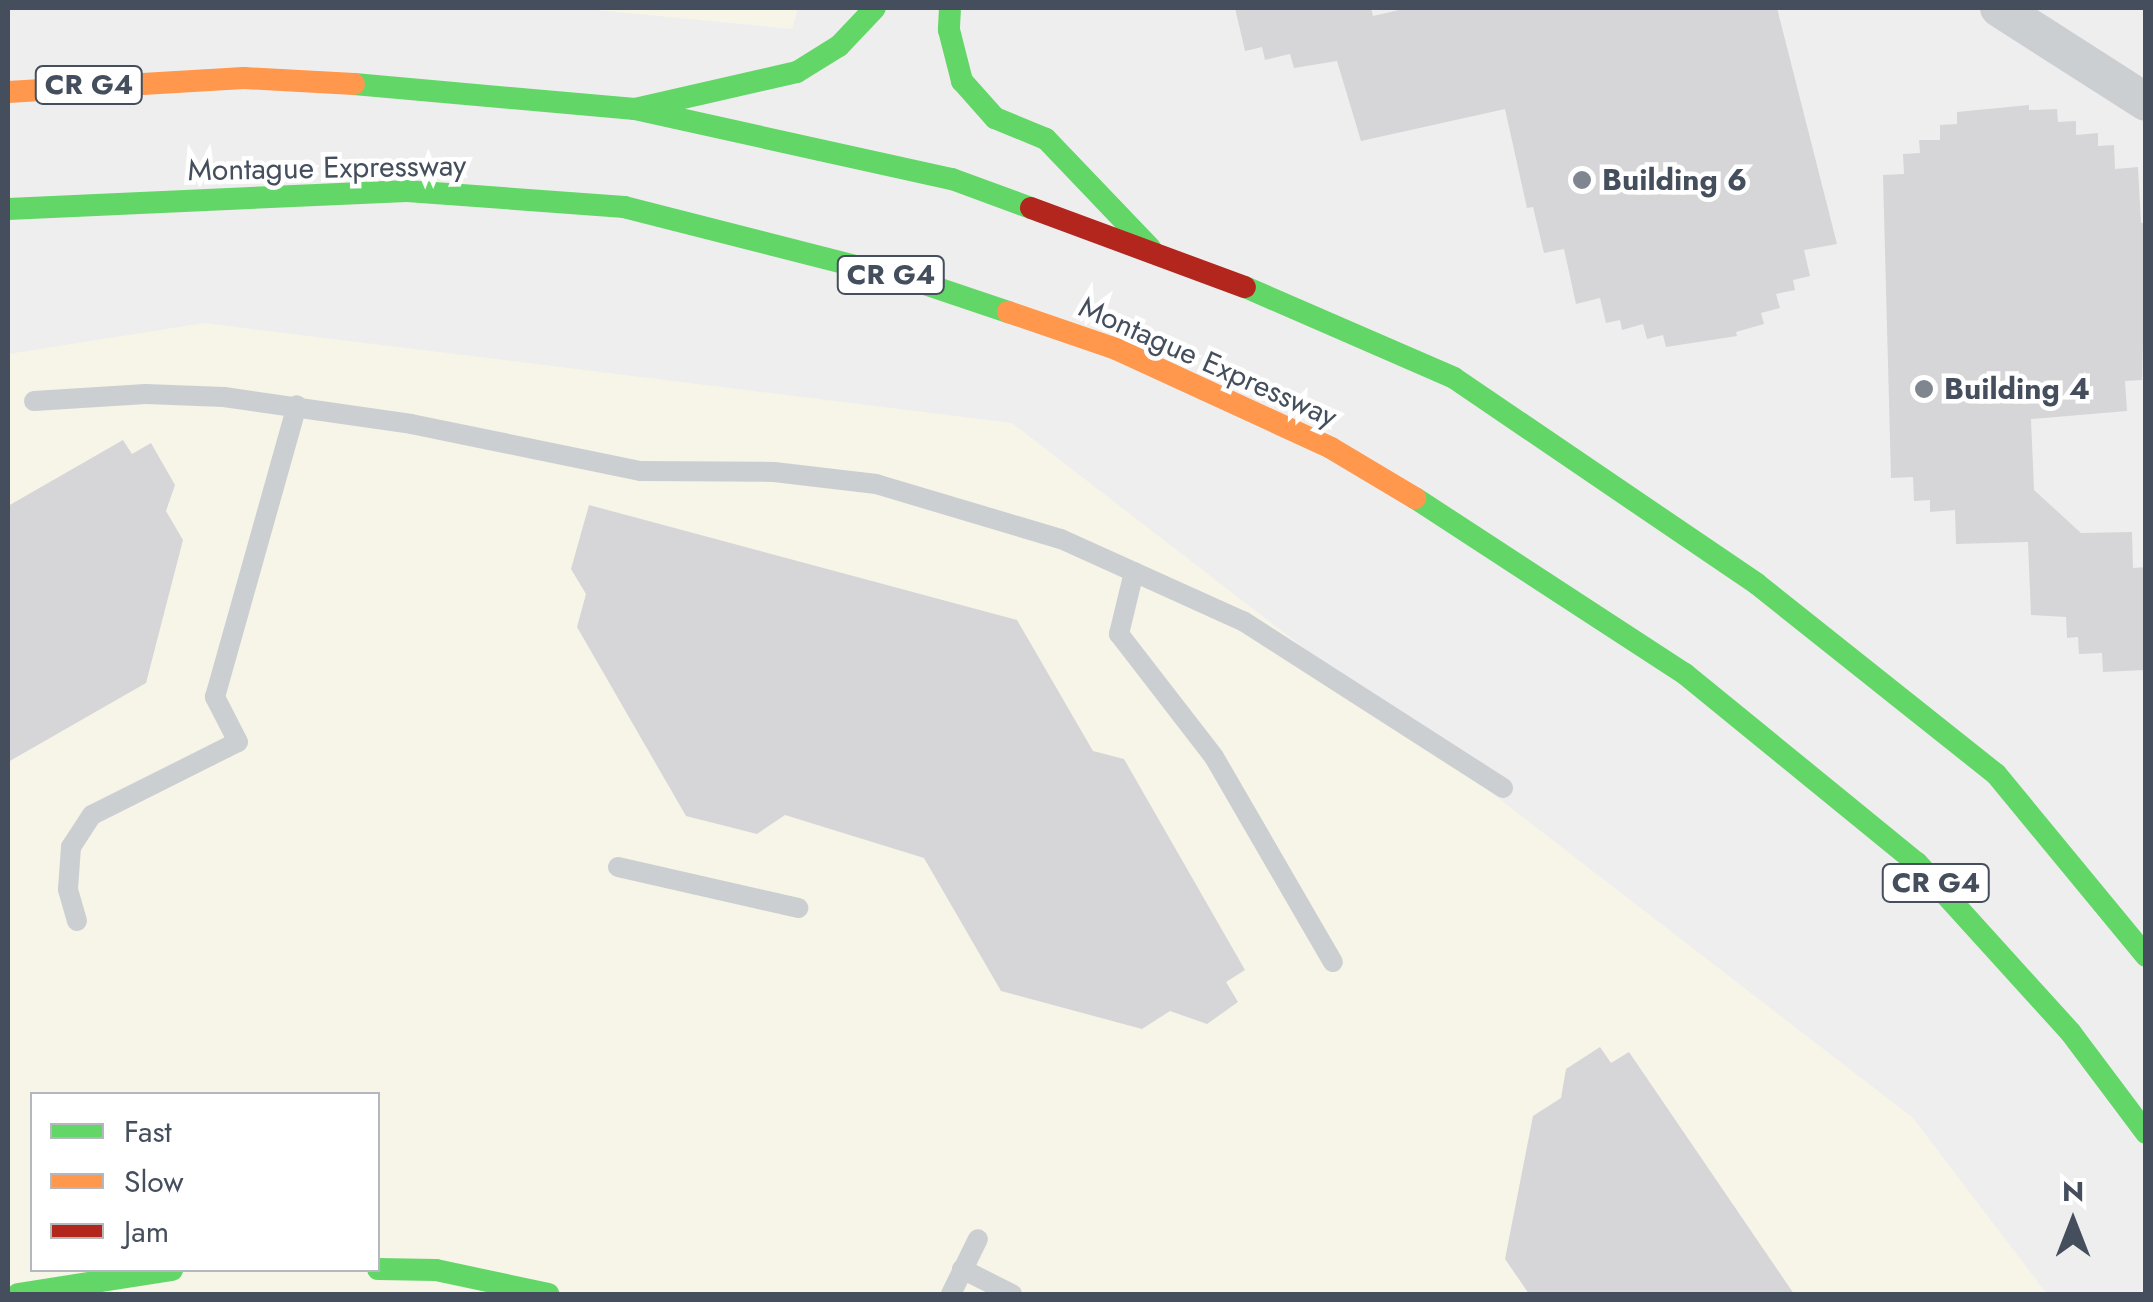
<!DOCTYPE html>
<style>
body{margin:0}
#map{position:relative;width:2153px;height:1302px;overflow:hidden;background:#efeeee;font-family:Jost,sans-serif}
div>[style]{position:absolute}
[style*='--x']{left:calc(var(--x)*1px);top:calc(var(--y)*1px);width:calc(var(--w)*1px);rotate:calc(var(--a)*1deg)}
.commercial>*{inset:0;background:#f7f4e8}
.building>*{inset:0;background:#d6d6d8}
.lane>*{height:20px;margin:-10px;padding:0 10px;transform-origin:10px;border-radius:10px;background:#cccfd2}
.street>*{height:38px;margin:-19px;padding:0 19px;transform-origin:19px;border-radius:19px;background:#cccfd2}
.fast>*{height:22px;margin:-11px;padding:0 11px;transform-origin:11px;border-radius:11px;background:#63d668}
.slow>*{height:22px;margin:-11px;padding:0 11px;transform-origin:11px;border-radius:11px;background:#ff974d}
.jam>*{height:22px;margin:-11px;padding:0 11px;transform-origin:11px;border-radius:11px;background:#b3261e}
.dots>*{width:28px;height:28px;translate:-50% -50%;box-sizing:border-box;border:5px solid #fff;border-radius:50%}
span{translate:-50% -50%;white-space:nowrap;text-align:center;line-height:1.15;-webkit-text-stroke:9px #fff;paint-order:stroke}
.shield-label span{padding:2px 8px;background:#fff;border:2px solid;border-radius:8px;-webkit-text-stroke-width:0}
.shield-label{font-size:28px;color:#444e5c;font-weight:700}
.street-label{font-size:30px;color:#444e5c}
.poi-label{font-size:30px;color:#444e5c;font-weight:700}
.left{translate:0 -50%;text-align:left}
.frame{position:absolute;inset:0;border:10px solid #444e5c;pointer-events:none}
.legend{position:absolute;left:30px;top:1092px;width:350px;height:180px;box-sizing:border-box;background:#fff;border:2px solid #b4b8be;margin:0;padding:12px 18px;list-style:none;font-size:30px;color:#444e5c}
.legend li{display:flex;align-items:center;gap:20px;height:50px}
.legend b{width:50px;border:2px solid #b4b8be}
.north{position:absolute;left:2023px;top:1172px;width:100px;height:100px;-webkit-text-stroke:8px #fff;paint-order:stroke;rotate:0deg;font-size:28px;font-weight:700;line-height:40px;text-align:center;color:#444e5c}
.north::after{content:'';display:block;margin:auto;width:35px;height:45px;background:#444e5c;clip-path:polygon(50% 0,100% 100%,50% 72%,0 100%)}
</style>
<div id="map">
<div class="commercial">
<div style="clip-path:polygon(577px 8px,798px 8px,792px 29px)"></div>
<div style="clip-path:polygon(evenodd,204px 323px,1012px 423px,1913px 1118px,2047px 1294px,8px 1294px,8px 354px,204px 323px,32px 1094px,378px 1094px,378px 1270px,32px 1270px,32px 1094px)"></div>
</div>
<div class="building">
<div style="clip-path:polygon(1235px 8px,1371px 8px,1373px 16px,1408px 8px,1777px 8px,1837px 244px,1804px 250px,1810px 276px,1793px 280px,1795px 290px,1776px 294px,1780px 308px,1761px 313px,1764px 324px,1736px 332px,1737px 336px,1666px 347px,1663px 335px,1647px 339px,1643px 324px,1622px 330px,1620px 320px,1606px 323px,1600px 298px,1576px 304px,1564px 249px,1544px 253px,1533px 207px,1527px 208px,1505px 109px,1361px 141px,1337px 61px,1294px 68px,1290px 54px,1265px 60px,1262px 47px,1245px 51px)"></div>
<div style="clip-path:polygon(2029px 105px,2029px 110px,2057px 109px,2058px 122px,2076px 121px,2076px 135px,2098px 133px,2098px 146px,2114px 145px,2115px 169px,2138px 167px,2141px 223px,2146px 223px,2142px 380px,2125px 381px,2127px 411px,2031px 419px,2034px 490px,2081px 533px,2132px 532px,2133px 568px,2146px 567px,2146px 670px,2103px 672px,2102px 653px,2079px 654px,2078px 637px,2067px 638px,2066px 617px,2031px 615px,2028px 542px,1956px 544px,1955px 510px,1930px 512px,1930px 500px,1914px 501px,1913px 477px,1891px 478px,1883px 175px,1904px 174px,1903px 154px,1920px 153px,1919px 140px,1940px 140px,1940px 125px,1957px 124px,1957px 112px)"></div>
<div style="clip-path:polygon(123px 440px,132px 454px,151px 443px,175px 485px,166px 511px,183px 540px,146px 683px,8px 762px,8px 506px)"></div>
<div style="clip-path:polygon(589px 505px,1017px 620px,1093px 751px,1124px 759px,1245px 970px,1226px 982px,1238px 1002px,1207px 1024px,1170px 1011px,1142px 1029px,1001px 991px,924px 858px,785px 815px,757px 834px,686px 816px,577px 627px,586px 594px,571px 569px)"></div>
<div style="clip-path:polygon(1600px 1047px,1611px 1063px,1629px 1052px,1794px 1294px,1529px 1294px,1505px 1259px,1533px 1116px,1561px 1098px,1566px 1069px)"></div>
</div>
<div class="lane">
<div style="--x:34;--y:401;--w:112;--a:-3.6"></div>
<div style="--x:146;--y:394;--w:78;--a:2.2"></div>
<div style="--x:224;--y:397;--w:189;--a:8.2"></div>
<div style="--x:411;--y:424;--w:234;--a:11.6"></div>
<div style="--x:640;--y:471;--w:134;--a:0.4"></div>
<div style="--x:774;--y:472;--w:103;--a:6.7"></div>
<div style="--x:876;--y:484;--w:193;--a:16.6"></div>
<div style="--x:1061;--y:539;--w:200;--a:24.3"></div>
<div style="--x:1243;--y:621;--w:309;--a:32.7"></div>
<div style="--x:1134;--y:572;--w:64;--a:103.6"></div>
<div style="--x:1119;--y:634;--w:155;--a:52.3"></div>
<div style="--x:1214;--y:757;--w:237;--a:59.9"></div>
<div style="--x:618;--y:867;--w:185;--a:12.8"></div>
<div style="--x:77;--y:921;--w:33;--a:-106"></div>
<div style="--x:68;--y:889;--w:42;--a:-85.9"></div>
<div style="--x:71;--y:847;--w:38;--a:-57"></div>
<div style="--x:92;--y:815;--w:163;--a:-26.6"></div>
<div style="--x:238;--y:742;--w:51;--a:-117.1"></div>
<div style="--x:215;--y:697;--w:303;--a:-74.3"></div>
<div style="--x:962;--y:1269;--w:56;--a:26.6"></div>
<div style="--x:951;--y:1294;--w:61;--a:-63.9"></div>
</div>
<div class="street">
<div style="--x:1999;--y:8;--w:174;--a:32.6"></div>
</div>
<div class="fast">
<div style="--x:950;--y:8;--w:22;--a:93"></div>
<div style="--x:949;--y:30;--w:53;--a:75.7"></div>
<div style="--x:962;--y:81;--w:50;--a:48.3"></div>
<div style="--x:995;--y:118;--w:55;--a:22.4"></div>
<div style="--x:1046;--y:139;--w:151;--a:46.3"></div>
<div style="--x:354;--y:84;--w:282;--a:5.1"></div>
<div style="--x:635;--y:109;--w:325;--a:12.5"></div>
<div style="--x:952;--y:179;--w:84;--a:20.2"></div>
<div style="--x:635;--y:109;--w:166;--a:-12.9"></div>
<div style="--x:797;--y:72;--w:49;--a:-31.8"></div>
<div style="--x:839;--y:46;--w:52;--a:-46.5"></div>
<div style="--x:8;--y:209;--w:399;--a:-2.6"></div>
<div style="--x:407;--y:191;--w:218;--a:4.2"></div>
<div style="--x:624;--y:207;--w:304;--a:14.3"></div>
<div style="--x:919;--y:282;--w:94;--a:18.6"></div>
<div style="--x:1245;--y:287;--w:228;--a:23.5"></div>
<div style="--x:1454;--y:378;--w:366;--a:34.2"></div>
<div style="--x:1757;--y:584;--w:305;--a:38.5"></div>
<div style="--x:1996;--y:774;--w:236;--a:50.5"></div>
<div style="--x:1415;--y:498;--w:322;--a:33.1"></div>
<div style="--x:1685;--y:674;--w:299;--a:39.2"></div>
<div style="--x:1917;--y:863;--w:229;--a:47.8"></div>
<div style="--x:2071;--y:1033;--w:125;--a:53.1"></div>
<div style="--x:378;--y:1269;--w:58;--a:1"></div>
<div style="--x:436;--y:1270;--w:115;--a:12.1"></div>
<div style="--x:18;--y:1294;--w:156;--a:-8.9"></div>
</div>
<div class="slow">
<div style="--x:8;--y:92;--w:236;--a:-3.4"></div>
<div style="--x:244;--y:78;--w:110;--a:3.1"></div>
<div style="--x:1008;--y:312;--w:114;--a:18.9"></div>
<div style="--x:1116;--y:349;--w:237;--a:24.7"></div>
<div style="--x:1331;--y:448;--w:98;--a:30.8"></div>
</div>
<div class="jam">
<div style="--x:1031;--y:208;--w:228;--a:20.3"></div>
</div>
<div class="dots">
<div style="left:1582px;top:180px;background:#80868f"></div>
<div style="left:1924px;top:389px;background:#80868f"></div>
</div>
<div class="shield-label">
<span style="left:89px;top:85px">CR G4</span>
<span style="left:891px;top:275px">CR G4</span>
<span style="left:1936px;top:883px">CR G4</span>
</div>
<div class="street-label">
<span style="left:327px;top:168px;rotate:-1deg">Montague Expressway</span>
<span style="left:1208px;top:362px;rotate:24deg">Montague Expressway</span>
</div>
<div class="poi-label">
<span class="left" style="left:1602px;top:180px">Building 6</span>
<span class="left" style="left:1944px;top:389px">Building 4</span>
</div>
<div class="frame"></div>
<ul class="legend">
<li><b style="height:12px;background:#63d668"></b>Fast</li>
<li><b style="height:12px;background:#ff974d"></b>Slow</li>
<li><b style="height:12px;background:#b3261e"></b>Jam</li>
</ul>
<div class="north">N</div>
</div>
